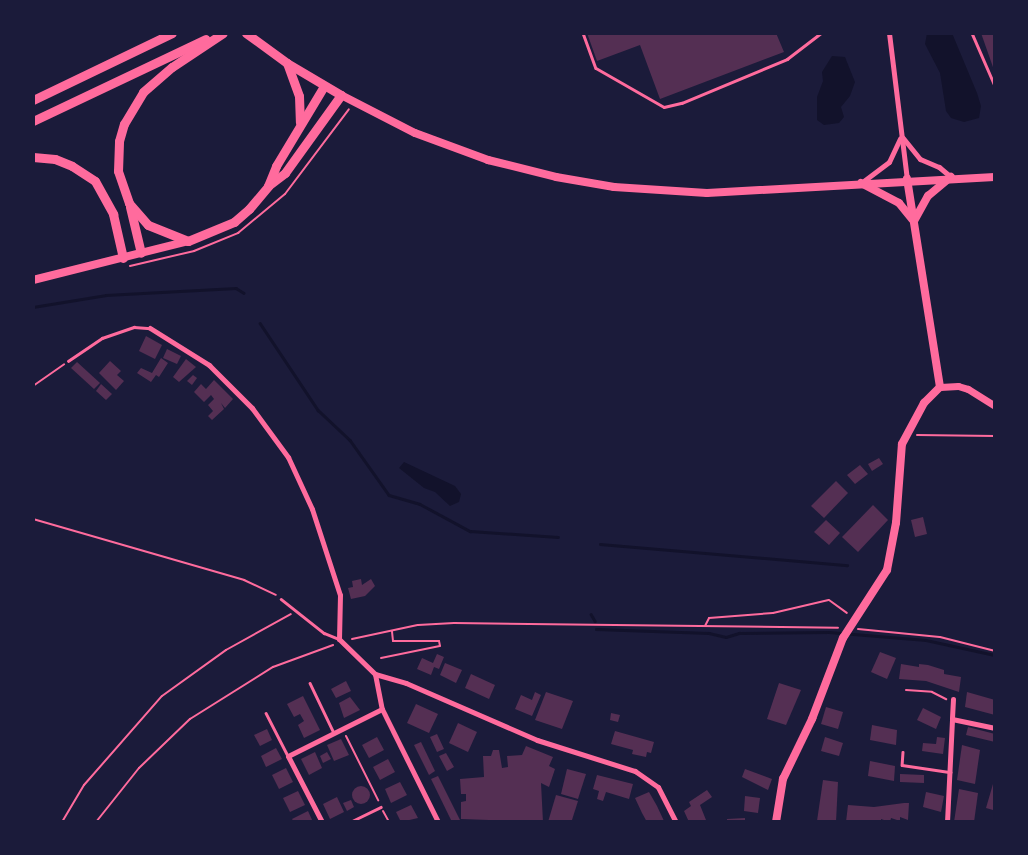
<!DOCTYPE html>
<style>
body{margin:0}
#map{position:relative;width:1028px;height:855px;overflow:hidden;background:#1b1b3a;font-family:"Varela Round",sans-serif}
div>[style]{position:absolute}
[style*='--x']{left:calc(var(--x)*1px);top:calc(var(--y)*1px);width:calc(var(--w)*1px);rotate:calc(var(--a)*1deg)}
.water>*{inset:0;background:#12122b}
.stream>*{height:2.5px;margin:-1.25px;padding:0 1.25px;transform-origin:1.25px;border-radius:1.25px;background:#12122b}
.building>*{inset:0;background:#542f53}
.round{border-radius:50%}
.path>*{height:2px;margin:-1px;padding:0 1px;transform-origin:1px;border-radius:1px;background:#ff6b9d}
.service>*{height:2.5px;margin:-1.25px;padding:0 1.25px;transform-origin:1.25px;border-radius:1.25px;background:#ff6b9d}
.minor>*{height:5px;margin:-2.5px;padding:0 2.5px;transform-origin:2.5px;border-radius:2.5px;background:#ff6b9d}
.tertiary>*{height:7px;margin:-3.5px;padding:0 3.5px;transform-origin:3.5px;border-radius:3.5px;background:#ff6b9d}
.secondary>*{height:8px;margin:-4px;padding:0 4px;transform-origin:4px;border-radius:4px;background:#ff6b9d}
.primary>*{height:9px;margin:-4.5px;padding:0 4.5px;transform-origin:4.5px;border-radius:4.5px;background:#ff6b9d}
.trunk>*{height:9px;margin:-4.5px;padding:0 4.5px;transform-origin:4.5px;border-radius:4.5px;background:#ff6b9d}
span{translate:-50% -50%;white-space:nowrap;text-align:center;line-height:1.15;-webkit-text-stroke:5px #1b1b3a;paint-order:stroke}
.frame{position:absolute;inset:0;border:35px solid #1b1b3a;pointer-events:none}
</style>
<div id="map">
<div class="water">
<div style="clip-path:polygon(927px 33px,952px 33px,977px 93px,981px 106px,979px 118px,964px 122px,951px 118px,946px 111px,940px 73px,925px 44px)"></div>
<div style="clip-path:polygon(832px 56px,845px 57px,855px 82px,850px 96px,841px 107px,844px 117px,839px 123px,824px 125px,817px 120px,817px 97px,823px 81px,822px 72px)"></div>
<div style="clip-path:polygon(404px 462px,455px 486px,461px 494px,459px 502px,450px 506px,435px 492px,424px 488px,399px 468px)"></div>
</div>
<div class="stream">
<div style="--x:33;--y:307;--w:74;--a:-9.3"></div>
<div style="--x:106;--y:295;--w:130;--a:-3.1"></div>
<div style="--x:236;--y:288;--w:9;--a:32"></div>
<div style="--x:260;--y:323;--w:105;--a:56.3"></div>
<div style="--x:318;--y:410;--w:44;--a:43.2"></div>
<div style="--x:350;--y:440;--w:67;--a:54.7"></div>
<div style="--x:389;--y:495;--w:32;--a:16"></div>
<div style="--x:420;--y:504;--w:57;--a:28.4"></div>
<div style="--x:470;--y:531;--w:88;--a:3.9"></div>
<div style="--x:600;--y:544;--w:248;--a:4.9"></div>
<div style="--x:591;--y:614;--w:8;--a:60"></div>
<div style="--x:596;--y:629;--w:113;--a:2"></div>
<div style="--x:709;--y:633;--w:17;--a:13"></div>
<div style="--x:726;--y:637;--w:14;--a:-17"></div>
<div style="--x:739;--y:633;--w:90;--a:-0.6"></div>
<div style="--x:829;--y:632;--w:97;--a:4.7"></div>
<div style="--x:926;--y:640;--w:71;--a:12.3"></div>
</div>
<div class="building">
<div style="clip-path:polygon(587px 33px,776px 33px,784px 52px,660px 99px,640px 45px,597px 61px)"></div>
<div style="clip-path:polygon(981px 33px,995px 33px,995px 70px,994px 70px)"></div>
<div style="clip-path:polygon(146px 336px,162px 345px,155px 359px,139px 351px)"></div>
<div style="clip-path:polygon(167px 349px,181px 356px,177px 364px,163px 358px)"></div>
<div style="clip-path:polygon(161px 358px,168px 363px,159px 377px,156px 375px,151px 382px,137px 373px,141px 368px,152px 373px)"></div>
<div style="clip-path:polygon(186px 359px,196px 367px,179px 382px,173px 377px)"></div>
<div style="clip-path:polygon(110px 361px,121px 371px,117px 375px,124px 381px,116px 390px,99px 373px)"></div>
<div style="clip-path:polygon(77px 362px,100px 383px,94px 389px,71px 368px)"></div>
<div style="clip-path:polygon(193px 375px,197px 378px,192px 385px,187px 381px)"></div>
<div style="clip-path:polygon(214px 380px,233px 399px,225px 408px,221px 403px,224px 409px,212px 420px,208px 416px,213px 411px,208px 405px,214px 399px,211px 395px,204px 402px,194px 392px,201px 384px,206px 389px)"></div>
<div style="clip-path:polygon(101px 384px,112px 394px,106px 400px,96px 391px)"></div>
<div style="clip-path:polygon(879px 458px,883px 464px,872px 471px,868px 464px)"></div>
<div style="clip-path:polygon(860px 465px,868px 474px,855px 484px,847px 475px)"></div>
<div style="clip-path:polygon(836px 481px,848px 493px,824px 518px,811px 506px)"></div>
<div style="clip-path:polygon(873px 505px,888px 520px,858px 552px,842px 537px)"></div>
<div style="clip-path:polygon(923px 517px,927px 534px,915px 537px,911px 520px)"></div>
<div style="clip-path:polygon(826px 520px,840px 533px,829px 545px,814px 532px)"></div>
<div style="clip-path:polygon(361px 579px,362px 585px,371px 579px,375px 586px,365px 596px,351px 599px,348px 588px,353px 587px,352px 581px)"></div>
<div style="clip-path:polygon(880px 652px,896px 658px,887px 679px,871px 672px)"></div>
<div style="clip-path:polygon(437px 654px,444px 657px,439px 669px,434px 667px,431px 675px,417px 669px,422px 658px,433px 663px)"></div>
<div style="clip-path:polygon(445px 663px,462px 670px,456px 683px,440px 675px)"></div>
<div style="clip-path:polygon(901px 664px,919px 667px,919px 664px,928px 665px,944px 670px,944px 674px,961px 677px,959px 692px,926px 681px,899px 679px)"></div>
<div style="clip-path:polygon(471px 674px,495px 685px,489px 699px,465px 688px)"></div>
<div style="clip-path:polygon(346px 681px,351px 691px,336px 698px,331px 689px)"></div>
<div style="clip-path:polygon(779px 683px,801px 690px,786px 725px,767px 719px)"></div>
<div style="clip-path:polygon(535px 692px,541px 695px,532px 716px,515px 709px,521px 695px,532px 700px)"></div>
<div style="clip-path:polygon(546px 692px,573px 701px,562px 729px,535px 720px)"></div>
<div style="clip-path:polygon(967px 692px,995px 700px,995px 715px,965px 707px)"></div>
<div style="clip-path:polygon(303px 696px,320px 730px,304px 738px,298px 725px,304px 721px,300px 714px,294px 717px,287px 704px)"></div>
<div style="clip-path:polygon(350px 697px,360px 710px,344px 718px,339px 703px)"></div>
<div style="clip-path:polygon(416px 704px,438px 714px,429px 733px,407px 723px)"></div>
<div style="clip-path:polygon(826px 707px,843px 712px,838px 729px,821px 724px)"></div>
<div style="clip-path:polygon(923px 708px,941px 717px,936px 729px,917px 720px)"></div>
<div style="clip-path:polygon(611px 713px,620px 715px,618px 722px,610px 720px)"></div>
<div style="clip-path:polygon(458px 723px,477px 732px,468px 752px,449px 743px)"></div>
<div style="clip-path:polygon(872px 725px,897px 730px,896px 745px,870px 740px)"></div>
<div style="clip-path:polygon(968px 727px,995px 734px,995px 742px,966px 735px)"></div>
<div style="clip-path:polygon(267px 729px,272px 740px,260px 746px,254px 735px)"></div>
<div style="clip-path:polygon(615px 731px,654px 742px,651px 753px,647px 752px,646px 757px,632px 754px,633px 750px,611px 744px)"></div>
<div style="clip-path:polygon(437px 734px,444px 749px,437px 752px,430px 737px)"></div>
<div style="clip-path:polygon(377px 737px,384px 750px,369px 758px,362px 745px)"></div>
<div style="clip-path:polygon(825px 737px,843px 743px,839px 756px,821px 751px)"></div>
<div style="clip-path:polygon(937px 737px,945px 738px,943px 754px,922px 751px,923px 743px,936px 744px)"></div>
<div style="clip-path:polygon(341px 739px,349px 755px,334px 761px,327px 745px)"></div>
<div style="clip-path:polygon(421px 742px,435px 771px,429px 775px,414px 745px)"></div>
<div style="clip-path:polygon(962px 745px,980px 750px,975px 784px,957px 780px)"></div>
<div style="clip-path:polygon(526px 746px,553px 757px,549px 766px,555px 769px,549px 787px,541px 783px,543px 822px,461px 819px,461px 802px,466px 801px,466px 794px,461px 794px,460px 779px,484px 777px,483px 756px,491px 756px,493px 750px,499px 750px,502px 768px,508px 767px,507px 756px,522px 755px)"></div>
<div style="clip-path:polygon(276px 748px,282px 759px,266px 767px,261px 756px)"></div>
<div style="clip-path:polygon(315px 752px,322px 768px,309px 775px,301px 759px)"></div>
<div style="clip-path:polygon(327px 752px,331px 759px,323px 763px,320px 756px)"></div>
<div style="clip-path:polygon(446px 753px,454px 767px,447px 771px,439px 756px)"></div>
<div style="clip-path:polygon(388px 759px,395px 772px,380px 780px,373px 767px)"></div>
<div style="clip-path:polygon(870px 761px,895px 766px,894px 781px,868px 776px)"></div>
<div style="clip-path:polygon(286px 768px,293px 782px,279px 789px,272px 775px)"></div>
<div style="clip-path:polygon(567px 769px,586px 774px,578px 799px,561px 794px)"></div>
<div style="clip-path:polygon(745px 769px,772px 779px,768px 790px,742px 777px)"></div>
<div style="clip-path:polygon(900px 774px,924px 775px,924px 783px,900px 782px)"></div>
<div style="clip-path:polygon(597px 775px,633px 784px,629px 799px,606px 792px,603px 801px,597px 799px,599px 791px,593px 789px)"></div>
<div style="clip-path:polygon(438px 776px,461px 822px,452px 822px,431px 779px)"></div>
<div style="clip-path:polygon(823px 780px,838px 782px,836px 822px,817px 821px)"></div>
<div style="clip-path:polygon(400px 782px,407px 795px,391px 803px,385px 789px)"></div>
<div style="clip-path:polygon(993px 784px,995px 785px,993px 810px,986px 808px)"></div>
<div class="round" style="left:352px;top:786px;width:18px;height:18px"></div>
<div style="clip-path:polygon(959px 789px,978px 793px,974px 822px,954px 822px)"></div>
<div style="clip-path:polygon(707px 790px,712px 797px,700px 805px,706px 820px,689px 822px,684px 811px,691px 806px,689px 802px)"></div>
<div style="clip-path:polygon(298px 791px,305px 805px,290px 812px,283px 798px)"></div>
<div style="clip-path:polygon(649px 792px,657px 806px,664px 821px,647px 822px,642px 813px,635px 798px)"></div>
<div style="clip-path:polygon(926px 792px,944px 796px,941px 812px,923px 807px)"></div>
<div style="clip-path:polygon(556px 795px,578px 801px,572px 820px,548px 822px)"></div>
<div style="clip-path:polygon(745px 796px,760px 798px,758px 813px,744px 811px)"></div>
<div style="clip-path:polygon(337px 797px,344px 812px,330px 819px,323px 804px)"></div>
<div style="clip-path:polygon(351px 800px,354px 807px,347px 811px,343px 803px)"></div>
<div style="clip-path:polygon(904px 803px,909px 803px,908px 820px,900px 817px,900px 821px,891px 818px,890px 822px,881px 819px,881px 822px,846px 822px,848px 805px,874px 807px)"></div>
<div style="clip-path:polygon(411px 805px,418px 818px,401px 822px,396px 812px)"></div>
<div style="clip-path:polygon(308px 811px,313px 822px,294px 822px,292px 819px)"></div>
<div style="clip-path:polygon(745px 818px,745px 822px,727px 822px,727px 819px)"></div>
</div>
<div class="path">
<div style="--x:130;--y:266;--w:66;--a:-13.2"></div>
<div style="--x:194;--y:251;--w:48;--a:-22.2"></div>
<div style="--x:238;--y:233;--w:61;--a:-39.7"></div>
<div style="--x:285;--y:194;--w:106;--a:-53"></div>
<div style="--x:33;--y:386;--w:38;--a:-35"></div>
<div style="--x:917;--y:435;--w:78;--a:0.7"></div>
<div style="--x:33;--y:519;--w:220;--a:16.1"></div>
<div style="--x:244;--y:580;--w:35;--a:25"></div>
<div style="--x:705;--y:626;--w:9;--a:-63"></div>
<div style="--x:709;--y:618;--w:64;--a:-4.5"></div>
<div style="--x:773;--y:613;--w:57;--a:-13.1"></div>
<div style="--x:829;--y:600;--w:22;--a:36"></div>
<div style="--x:858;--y:629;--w:82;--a:5.6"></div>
<div style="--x:940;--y:637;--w:57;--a:14.3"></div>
<div style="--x:352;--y:639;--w:67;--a:-12"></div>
<div style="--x:418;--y:625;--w:36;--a:-3"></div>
<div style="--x:454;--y:623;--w:384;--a:0.7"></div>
<div style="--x:381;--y:658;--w:60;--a:-11.5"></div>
<div style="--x:440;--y:646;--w:5;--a:-101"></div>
<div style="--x:439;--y:641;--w:46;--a:180"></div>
<div style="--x:393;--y:641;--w:10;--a:-96"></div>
<div style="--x:906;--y:690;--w:26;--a:4"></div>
<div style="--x:932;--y:692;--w:16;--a:27"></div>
<div style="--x:346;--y:736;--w:72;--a:63.4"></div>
<div style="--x:383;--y:811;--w:13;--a:61"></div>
<div style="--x:62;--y:822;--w:43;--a:-59.3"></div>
<div style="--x:84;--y:785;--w:118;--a:-48.8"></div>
<div style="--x:162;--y:696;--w:79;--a:-35.7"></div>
<div style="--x:226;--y:650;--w:74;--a:-29"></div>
<div style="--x:96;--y:822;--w:69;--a:-51.5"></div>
<div style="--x:139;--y:768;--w:71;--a:-43.9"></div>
<div style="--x:190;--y:719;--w:98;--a:-32.1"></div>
<div style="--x:273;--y:667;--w:64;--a:-20.1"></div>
</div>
<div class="service">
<div style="--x:583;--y:33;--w:37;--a:70"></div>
<div style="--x:596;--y:68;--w:78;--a:29.8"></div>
<div style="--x:664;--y:107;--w:18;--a:-13"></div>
<div style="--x:682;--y:103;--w:114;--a:-22.7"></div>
<div style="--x:787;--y:59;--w:43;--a:-37.4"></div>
<div style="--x:972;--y:33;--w:58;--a:66.5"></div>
<div style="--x:68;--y:361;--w:41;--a:-34.1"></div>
<div style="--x:102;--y:338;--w:34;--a:-19"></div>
<div style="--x:134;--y:327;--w:16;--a:4"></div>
<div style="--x:281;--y:599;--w:55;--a:38.3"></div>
<div style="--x:324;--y:633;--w:16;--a:22"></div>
<div style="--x:310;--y:683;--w:55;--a:64.4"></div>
<div style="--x:266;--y:713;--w:46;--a:62.9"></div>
<div style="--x:903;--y:752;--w:13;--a:94"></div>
<div style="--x:902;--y:765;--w:49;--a:8.3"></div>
<div style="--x:350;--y:822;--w:34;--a:-26"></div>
</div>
<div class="minor">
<div style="--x:889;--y:33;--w:147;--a:83"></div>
<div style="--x:903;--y:138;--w:27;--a:51"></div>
<div style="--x:920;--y:159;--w:21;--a:23"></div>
<div style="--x:939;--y:167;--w:16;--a:40"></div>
<div style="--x:861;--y:183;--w:35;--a:-37"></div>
<div style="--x:889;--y:162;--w:26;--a:-65"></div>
<div style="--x:150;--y:328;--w:70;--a:32.1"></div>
<div style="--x:209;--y:365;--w:61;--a:45"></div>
<div style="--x:252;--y:408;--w:61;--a:53.7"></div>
<div style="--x:288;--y:457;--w:57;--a:65.2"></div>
<div style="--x:312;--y:509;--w:90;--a:72"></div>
<div style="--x:340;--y:595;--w:44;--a:91.3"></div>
<div style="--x:339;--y:639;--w:50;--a:44.2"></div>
<div style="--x:375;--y:674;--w:36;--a:79"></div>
<div style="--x:382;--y:709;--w:126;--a:63.6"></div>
<div style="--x:375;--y:674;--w:32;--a:16"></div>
<div style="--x:406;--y:683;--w:143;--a:23.5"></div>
<div style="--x:537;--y:740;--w:103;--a:17.6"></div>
<div style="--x:635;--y:771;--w:28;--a:35"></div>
<div style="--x:658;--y:787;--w:39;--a:63"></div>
<div style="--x:953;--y:699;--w:20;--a:93"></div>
<div style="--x:952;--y:719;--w:44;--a:11.8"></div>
<div style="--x:322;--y:822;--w:74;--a:-117.3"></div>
<div style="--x:288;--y:756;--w:105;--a:-26.6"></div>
<div style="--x:947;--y:822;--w:103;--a:-87.2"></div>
</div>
<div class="tertiary">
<div style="--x:940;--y:387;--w:18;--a:-3"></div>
<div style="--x:958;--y:386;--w:10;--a:17"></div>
<div style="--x:968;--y:389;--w:32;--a:32"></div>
</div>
<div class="secondary">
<div style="--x:341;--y:95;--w:83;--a:27.2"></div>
<div style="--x:415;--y:133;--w:78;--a:20.3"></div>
<div style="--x:488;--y:160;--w:70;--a:14"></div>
<div style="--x:556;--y:177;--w:59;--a:9.8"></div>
<div style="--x:614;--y:187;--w:93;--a:3.7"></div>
<div style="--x:707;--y:193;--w:288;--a:-3.2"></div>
<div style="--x:861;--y:183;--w:43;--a:27.8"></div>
<div style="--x:899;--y:203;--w:21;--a:51"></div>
<div style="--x:914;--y:221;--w:29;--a:-61"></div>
<div style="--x:928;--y:196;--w:30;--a:-40"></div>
<div style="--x:33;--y:280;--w:160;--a:-14.1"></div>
<div style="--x:776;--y:822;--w:44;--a:-80.8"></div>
<div style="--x:783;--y:779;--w:67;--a:-64.2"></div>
<div style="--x:812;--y:719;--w:87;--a:-69.1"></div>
<div style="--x:843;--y:638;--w:81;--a:-57.1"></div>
<div style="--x:887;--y:570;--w:48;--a:-79.2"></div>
<div style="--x:896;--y:523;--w:79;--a:-85.7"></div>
<div style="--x:902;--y:444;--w:47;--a:-61.8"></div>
<div style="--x:924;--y:403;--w:23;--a:-45"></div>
<div style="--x:940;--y:387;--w:211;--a:-99"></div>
</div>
<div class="primary">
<div style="--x:246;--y:33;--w:51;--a:36.2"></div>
<div style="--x:287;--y:63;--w:63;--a:30.7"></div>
<div style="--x:341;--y:95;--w:96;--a:125.7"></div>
<div style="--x:285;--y:173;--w:21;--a:143"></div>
<div style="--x:287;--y:63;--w:35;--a:70"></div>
<div style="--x:299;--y:96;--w:26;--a:88"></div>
<div style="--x:188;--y:241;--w:50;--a:-22.4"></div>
<div style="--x:234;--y:222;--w:20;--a:-41"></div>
<div style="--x:249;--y:209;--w:30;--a:-50"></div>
<div style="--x:268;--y:186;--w:22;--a:-68"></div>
<div style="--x:276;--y:166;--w:93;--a:-59"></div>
</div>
<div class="trunk">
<div style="--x:33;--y:100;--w:154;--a:-25.7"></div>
<div style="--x:33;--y:121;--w:191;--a:-25.4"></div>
<div style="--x:33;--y:157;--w:22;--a:5"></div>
<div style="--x:55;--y:159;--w:18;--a:22"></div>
<div style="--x:72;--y:166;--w:27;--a:33"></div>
<div style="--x:95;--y:181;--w:38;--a:61"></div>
<div style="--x:113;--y:214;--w:45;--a:77.2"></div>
<div style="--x:130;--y:207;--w:47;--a:76.6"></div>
<div style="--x:188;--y:241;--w:43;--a:-158.2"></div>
<div style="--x:148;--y:225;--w:29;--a:-131"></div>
<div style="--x:129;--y:203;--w:34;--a:-109"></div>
<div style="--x:118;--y:171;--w:30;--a:-88"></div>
<div style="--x:119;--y:141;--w:18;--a:-74"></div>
<div style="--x:124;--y:124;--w:37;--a:-59"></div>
<div style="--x:143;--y:92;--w:38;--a:-41"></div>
<div style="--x:172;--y:67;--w:61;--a:-33.7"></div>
</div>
<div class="frame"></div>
</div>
